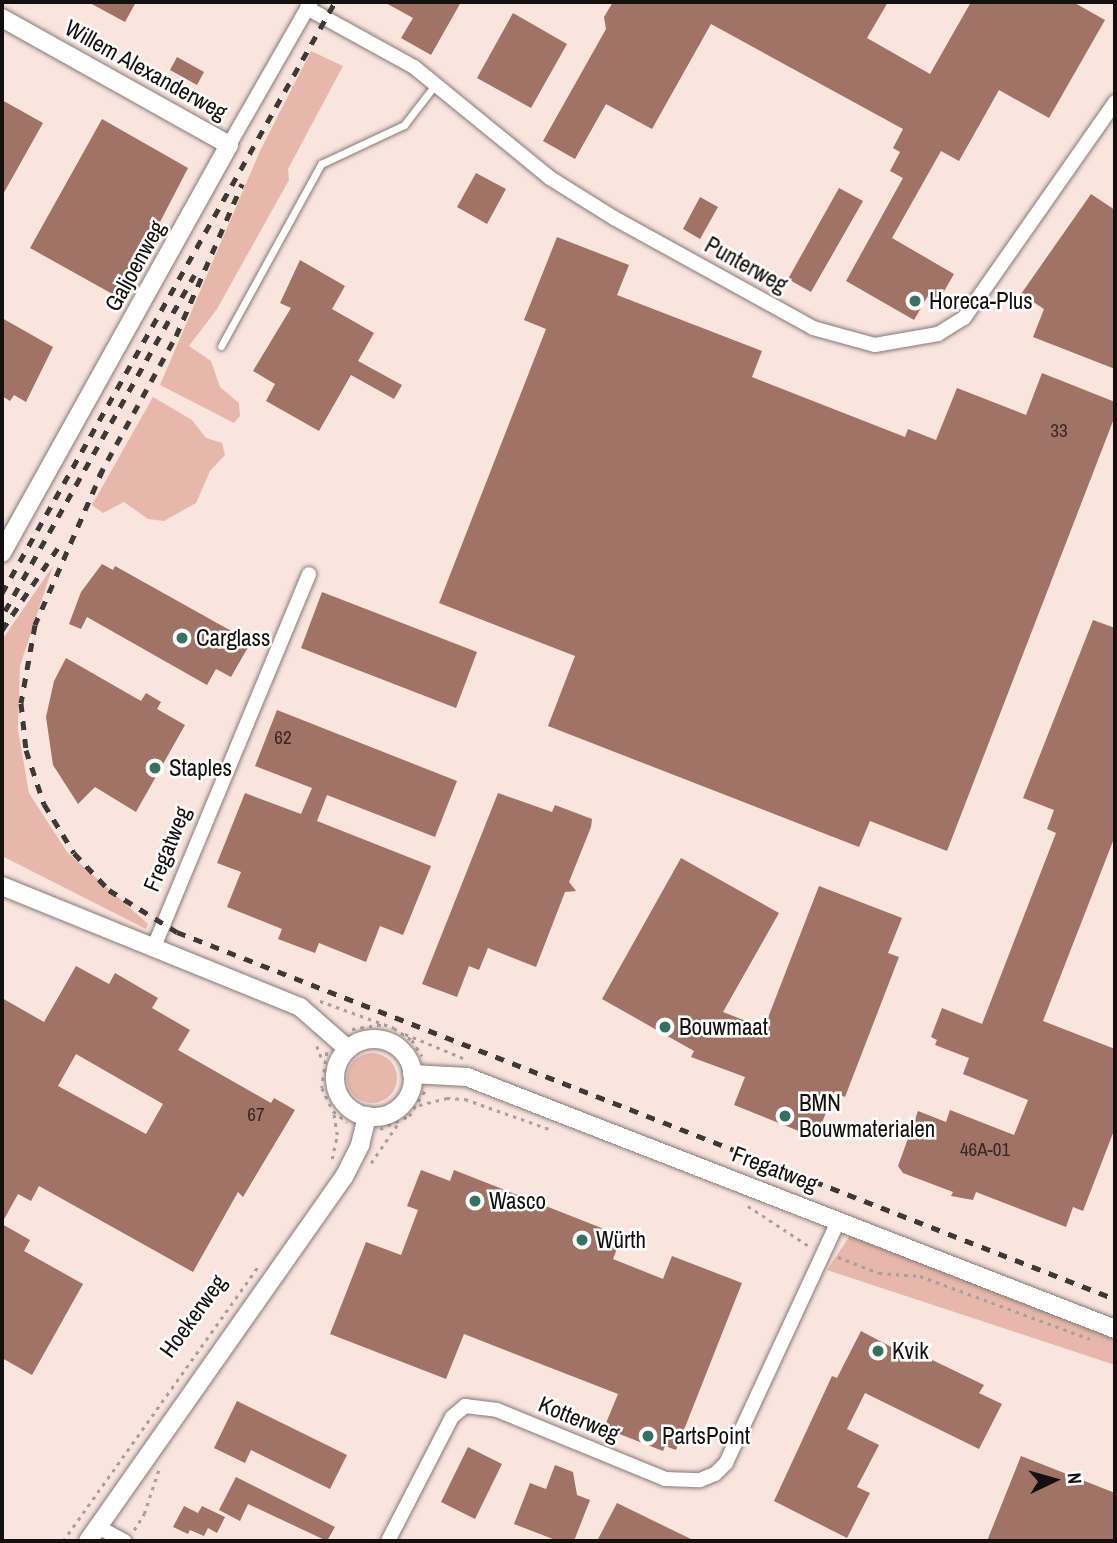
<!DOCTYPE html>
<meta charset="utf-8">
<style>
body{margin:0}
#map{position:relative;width:1117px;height:1543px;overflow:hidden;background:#fef3f1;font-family:"Archivo Narrow",sans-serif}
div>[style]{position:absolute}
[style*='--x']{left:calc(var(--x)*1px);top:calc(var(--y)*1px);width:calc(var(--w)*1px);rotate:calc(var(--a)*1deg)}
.built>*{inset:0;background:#f9e4de}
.green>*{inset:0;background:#e7b7ab}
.round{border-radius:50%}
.building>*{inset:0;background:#a17266}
.path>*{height:2.5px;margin-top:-1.25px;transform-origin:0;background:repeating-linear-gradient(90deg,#a8a09e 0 3.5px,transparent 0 8.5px)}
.roads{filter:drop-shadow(0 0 2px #857976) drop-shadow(0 0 2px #857976)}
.service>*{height:7px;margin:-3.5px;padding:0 3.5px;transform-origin:3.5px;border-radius:3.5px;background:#fff}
.minor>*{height:14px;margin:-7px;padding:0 7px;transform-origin:7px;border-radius:7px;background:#fff}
.tertiary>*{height:18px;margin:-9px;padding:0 9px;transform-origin:9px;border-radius:9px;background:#fff}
.tertiary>.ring{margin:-9px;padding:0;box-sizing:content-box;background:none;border:18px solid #fff;border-radius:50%}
.rail>*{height:5px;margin-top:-2.5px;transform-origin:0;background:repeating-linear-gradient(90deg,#3e3937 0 9px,transparent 0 18px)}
.dots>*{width:19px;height:19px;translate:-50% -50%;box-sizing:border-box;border:4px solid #fff;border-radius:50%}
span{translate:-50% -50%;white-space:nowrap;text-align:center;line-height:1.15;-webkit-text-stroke:5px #fff;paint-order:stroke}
.number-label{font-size:19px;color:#372825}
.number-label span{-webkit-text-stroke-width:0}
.street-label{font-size:23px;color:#14100f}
.poi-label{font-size:23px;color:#14100f}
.left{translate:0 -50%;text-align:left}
.frame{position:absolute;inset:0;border:4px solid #14100f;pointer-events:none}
.north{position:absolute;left:1019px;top:1445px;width:70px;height:70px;-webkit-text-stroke:5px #fff;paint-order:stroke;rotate:85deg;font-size:19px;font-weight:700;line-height:28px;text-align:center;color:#14100f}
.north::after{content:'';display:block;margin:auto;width:24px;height:32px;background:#14100f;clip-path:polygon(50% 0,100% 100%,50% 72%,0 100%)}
</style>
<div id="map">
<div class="built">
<div style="clip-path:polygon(2px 2px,1115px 2px,1115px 1541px,2px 1541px)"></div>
</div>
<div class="green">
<div style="clip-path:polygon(311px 51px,343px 66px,288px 169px,289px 180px,217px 309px,189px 346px,211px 361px,220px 387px,239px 403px,240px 416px,234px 423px,160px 385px,260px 151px)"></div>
<div style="clip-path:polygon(153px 397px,192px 420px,206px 438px,222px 443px,225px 455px,210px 471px,196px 503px,164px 521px,148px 519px,124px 502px,103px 513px,92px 505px)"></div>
<div style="clip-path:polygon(53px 566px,20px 666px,18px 730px,29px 793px,67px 852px,148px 924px,146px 929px,2px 856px,2px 640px)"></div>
<div class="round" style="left:347px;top:1053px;width:50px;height:50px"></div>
<div style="clip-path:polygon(851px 1234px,1115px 1337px,1115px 1365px,827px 1270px)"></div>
</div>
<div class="building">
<div style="clip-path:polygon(88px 2px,136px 2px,125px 22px)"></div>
<div style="clip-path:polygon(384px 2px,461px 2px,431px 55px,401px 38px,413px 18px)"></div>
<div style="clip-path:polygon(613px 2px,888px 2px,867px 38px,930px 74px,971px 2px,1073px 2px,1105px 20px,1049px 118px,999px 90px,959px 161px,941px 151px,892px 238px,954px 274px,939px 300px,929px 294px,914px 320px,846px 281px,903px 178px,890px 171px,900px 152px,893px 148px,903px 129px,711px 24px,652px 129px,606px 104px,575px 159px,543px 141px,606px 29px,604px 17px)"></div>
<div style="clip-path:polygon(513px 13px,567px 44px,531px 108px,477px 78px)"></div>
<div style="clip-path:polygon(177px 57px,204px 72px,197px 85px,170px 70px)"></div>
<div style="clip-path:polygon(2px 100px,43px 123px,2px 196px)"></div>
<div style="clip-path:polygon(102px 119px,188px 168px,131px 278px,128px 275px,116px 296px,30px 248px)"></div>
<div style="clip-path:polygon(476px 173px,506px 189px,487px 224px,457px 207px)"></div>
<div style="clip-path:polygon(839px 188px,863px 201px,811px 292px,788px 279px)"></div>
<div style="clip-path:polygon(1091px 194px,1115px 210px,1115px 369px,1033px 337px,1044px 309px,1021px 294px)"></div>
<div style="clip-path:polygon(700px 197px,718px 207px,700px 239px,683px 229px)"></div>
<div style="clip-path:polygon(557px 237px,629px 265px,617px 295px,762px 351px,752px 377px,905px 437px,908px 429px,936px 440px,957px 388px,1026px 415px,1042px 373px,1115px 402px,1115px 416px,947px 851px,870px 821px,859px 847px,548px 726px,575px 656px,439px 603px,546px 329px,524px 320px)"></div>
<div style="clip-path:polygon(300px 260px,345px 286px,332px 309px,374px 333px,358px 361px,402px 385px,394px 399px,351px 375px,319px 431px,266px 401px,275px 384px,253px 371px,291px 308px,280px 303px)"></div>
<div style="clip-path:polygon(2px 318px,53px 347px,26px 402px,14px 395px,10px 401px,2px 396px)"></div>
<div style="clip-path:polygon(102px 564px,113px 570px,115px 566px,251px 642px,231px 677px,216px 669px,207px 685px,87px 617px,81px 629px,69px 624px,81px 592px)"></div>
<div style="clip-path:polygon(322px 592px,477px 652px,456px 708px,301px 648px)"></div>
<div style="clip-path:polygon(1093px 620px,1115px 628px,1115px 836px,1043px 1021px,1115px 1049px,1115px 1128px,1083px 1211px,1073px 1207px,1066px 1227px,976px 1192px,973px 1200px,951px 1196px,953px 1192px,903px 1173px,898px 1166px,918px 1111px,946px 1122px,950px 1110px,1014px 1135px,1028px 1100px,963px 1074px,969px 1058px,935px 1045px,937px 1040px,931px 1037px,942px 1008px,982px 1024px,1056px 833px,1047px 829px,1054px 810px,1023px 798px)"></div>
<div style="clip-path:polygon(66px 658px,141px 701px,146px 693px,161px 702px,157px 709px,185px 725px,136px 812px,95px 787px,78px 804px,53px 765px,46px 717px,54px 681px)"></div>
<div style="clip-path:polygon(277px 710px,457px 781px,435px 837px,327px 795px,317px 821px,431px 866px,403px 935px,380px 926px,366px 962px,319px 943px,315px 953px,278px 939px,282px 929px,227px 907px,241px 872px,217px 863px,245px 793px,301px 814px,312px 788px,255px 766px)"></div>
<div style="clip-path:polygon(498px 793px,552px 812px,555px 805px,592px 819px,591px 827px,569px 882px,576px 891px,565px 892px,536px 967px,488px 948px,479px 970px,469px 966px,457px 997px,422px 984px)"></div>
<div style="clip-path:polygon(681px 858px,779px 913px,723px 1012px,764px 1028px,819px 886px,902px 918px,888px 953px,899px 957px,845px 1097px,834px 1092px,816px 1138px,734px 1105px,745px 1077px,691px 1057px,694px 1051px,602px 999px)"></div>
<div style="clip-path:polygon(evenodd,76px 966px,109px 984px,115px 973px,158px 998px,152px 1008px,190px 1030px,178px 1050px,271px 1103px,274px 1098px,295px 1110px,243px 1197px,238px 1192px,193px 1272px,39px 1186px,31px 1201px,18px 1194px,2px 1223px,2px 998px,44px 1022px,76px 966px,76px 1054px,163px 1104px,146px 1134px,58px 1086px,76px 1054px)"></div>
<div style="clip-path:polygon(421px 1170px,450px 1181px,454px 1170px,622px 1236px,613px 1259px,663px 1279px,672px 1256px,742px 1283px,676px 1450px,665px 1446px,663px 1451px,604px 1428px,618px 1394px,464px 1334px,446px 1379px,330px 1334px,366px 1242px,401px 1255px,418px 1210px,407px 1206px)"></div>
<div style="clip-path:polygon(2px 1224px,30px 1240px,24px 1251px,83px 1284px,32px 1375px,2px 1358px)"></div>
<div style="clip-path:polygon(861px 1331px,914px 1359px,924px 1356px,984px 1385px,979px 1393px,1002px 1404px,979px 1449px,865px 1393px,847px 1429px,879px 1445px,857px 1487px,870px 1493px,847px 1538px,774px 1501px,832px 1376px,837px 1378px)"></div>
<div style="clip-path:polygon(237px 1401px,347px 1455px,330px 1489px,251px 1450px,245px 1463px,214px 1448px)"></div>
<div style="clip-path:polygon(468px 1447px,502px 1464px,475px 1519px,441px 1502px)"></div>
<div style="clip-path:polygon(1021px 1456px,1115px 1493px,1115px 1541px,987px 1541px)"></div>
<div style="clip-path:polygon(555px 1465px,573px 1472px,577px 1495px,590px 1500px,574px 1541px,558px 1541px,514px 1524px,530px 1483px,546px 1489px)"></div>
<div style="clip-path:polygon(236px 1477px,335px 1527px,327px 1541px,248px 1504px,240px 1521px,219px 1510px)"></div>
<div style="clip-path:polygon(617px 1503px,695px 1541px,597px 1541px)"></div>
<div style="clip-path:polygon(184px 1506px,198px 1513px,202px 1506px,225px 1517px,217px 1533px,208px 1528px,204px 1536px,190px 1530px,188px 1534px,173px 1527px)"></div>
</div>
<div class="path">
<div style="--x:320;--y:1001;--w:79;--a:20"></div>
<div style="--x:394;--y:1028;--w:22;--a:34"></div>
<div style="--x:412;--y:1040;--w:19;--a:58"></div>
<div style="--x:352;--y:1029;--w:31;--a:-9"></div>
<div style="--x:405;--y:1034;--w:63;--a:22.5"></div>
<div style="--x:317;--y:1046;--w:17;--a:69"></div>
<div style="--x:327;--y:1052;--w:36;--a:98"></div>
<div style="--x:322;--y:1088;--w:25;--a:64"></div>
<div style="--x:333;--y:1111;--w:18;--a:38"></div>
<div style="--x:419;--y:1105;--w:29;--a:-14"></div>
<div style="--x:447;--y:1098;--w:18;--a:3"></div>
<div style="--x:465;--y:1099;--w:92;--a:19.6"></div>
<div style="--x:380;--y:1129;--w:32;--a:-24"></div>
<div style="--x:409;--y:1116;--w:31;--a:-58"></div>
<div style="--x:332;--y:1159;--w:25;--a:-78"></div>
<div style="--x:337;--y:1135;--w:24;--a:-99"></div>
<div style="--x:371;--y:1163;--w:46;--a:-55.6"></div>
<div style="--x:748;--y:1206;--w:73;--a:33.3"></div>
<div style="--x:838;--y:1257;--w:44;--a:21.3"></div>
<div style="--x:879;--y:1273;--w:41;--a:4.2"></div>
<div style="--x:920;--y:1276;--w:181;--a:20.3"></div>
<div style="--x:134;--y:1530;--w:19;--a:-58"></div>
<div style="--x:144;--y:1514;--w:47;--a:-71.6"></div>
<div style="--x:63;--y:1541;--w:339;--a:-54.6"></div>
</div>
<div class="roads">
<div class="service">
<div style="--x:221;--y:346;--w:208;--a:-61.2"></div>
<div style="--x:321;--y:164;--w:92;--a:-25.2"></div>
<div style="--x:404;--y:125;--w:51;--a:-52.2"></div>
</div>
<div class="minor">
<div style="--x:307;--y:8;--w:122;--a:28.9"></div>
<div style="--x:414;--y:67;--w:176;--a:39.2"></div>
<div style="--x:550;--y:178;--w:75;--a:32"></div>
<div style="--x:614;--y:218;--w:227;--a:28.9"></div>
<div style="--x:813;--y:328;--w:64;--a:15.3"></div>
<div style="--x:875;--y:345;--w:64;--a:-9.9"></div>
<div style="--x:938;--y:334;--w:31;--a:-32"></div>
<div style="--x:964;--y:318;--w:264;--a:-55"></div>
<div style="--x:229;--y:145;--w:165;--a:-60.2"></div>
<div style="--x:153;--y:949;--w:406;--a:-67.4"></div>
<div style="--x:98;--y:1527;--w:30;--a:28"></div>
<div style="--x:388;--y:1541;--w:140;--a:-62.7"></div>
<div style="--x:452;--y:1417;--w:17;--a:-40"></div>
<div style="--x:465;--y:1406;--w:32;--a:7"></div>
<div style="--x:497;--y:1410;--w:182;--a:22.3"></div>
<div style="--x:665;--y:1479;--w:35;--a:2"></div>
<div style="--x:700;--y:1480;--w:16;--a:-22"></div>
<div style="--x:715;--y:1474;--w:16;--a:-45"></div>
<div style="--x:726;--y:1463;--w:268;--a:-65.1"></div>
</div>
<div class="tertiary">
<div style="--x:2;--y:18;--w:260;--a:29.2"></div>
<div style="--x:229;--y:145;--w:467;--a:119.1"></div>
<div style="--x:2;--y:886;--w:322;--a:22.1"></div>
<div style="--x:300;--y:1007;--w:64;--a:41.2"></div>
<div class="ring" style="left:335px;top:1039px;width:60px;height:60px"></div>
<div style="--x:412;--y:1074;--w:55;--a:3.1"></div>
<div style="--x:467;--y:1077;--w:695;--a:21.25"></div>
<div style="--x:88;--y:1541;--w:445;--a:-54.9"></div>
<div style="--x:344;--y:1177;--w:36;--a:-63"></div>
<div style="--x:360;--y:1145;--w:30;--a:-76"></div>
</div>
</div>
<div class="rail">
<div style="--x:103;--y:469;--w:170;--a:113.6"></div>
<div style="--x:35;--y:625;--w:79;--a:100.2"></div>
<div style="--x:21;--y:703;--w:47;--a:83.9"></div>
<div style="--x:26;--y:750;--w:57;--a:71.6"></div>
<div style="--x:44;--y:804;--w:57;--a:58.5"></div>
<div style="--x:74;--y:853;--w:51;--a:46.6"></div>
<div style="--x:109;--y:890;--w:80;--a:31.7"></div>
<div style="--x:177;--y:932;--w:1007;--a:21.37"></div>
<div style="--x:99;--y:476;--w:160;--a:-61.2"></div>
<div style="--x:176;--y:336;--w:166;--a:-66.5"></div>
<div style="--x:2;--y:593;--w:678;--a:-60.6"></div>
<div style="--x:5;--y:611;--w:386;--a:-60.6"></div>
<div style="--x:2;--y:630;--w:102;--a:-55.8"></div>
</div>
<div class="dots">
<div style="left:915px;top:301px;background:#357360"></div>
<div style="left:182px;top:638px;background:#357360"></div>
<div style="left:155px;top:768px;background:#357360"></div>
<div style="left:665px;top:1027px;background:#357360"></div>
<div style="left:785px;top:1116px;background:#357360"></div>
<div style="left:475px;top:1201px;background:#357360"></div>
<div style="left:582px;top:1240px;background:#357360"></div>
<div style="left:878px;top:1351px;background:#357360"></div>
<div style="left:648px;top:1436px;background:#357360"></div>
</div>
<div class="number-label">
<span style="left:1059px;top:431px">33</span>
<span style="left:283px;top:738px">62</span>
<span style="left:256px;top:1115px">67</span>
<span style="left:985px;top:1150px">46A-01</span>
</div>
<div class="street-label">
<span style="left:146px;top:70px;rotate:29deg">Willem Alexanderweg</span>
<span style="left:746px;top:265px;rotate:29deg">Punterweg</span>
<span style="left:135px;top:266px;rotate:-61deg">Galjoenweg</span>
<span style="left:167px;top:849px;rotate:-68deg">Fregatweg</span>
<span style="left:775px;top:1169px;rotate:21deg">Fregatweg</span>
<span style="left:193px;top:1316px;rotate:-54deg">Hoekerweg</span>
<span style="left:579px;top:1419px;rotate:22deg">Kotterweg</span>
</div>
<div class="poi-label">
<span class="left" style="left:929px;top:301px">Horeca-Plus</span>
<span class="left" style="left:196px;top:638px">Carglass</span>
<span class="left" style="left:169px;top:768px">Staples</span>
<span class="left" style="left:679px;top:1027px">Bouwmaat</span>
<span class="left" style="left:799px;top:1116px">BMN<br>Bouwmaterialen</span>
<span class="left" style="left:489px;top:1201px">Wasco</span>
<span class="left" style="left:596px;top:1240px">Würth</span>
<span class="left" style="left:892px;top:1351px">Kvik</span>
<span class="left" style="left:662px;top:1436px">PartsPoint</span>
</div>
<div class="frame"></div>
<div class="north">N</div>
</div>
